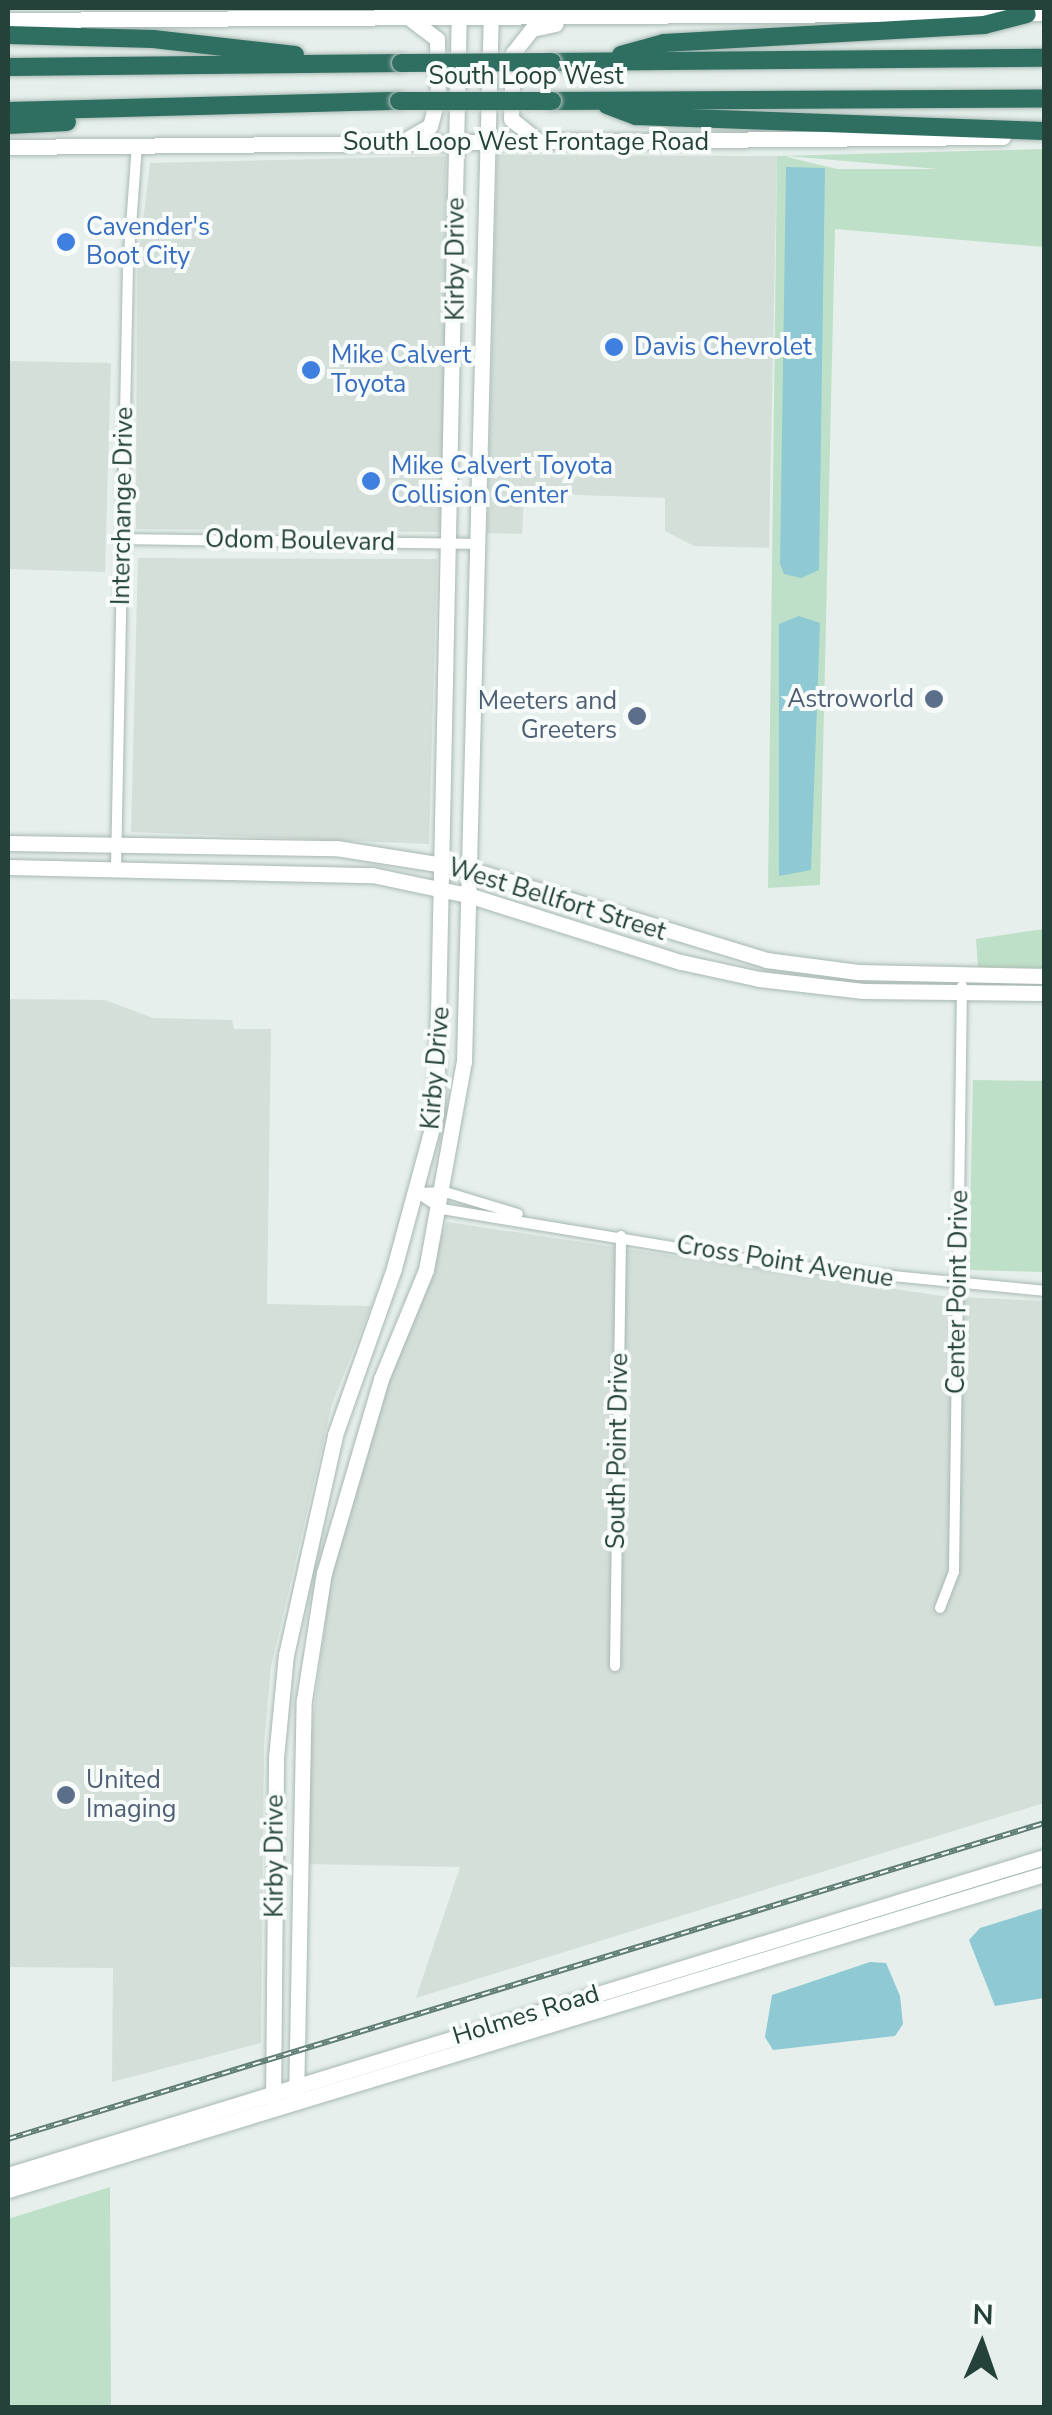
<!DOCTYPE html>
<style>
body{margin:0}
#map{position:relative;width:1052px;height:2415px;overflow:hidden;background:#e6efeb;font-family:"Nunito Sans",sans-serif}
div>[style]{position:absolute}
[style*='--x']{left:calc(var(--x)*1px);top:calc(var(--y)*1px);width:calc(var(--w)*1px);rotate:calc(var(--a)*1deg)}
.built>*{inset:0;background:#d4dfda}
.green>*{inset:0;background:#bfe0c8}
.water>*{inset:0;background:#8ec9d4}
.roads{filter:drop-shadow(0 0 2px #a8b8b2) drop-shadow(0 0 2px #a8b8b2)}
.street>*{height:10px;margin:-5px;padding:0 5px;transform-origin:5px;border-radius:5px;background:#fff}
.secondary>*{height:15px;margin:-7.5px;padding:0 7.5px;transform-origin:7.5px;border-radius:7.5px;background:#fff}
.highway>*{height:18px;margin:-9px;padding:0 9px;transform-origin:9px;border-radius:9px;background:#2f6f62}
.rail>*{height:6px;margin-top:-3px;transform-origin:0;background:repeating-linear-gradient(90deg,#f7fbf9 0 8px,#5f7d75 0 16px);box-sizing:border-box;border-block:2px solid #5f7d75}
.bridges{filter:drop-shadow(0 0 2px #c2cac8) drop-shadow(0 0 2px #c2cac8)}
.highway-bridge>*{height:18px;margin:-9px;padding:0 9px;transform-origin:9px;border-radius:9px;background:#2f6f62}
.dots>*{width:28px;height:28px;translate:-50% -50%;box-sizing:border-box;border:5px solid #f7fbf9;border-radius:50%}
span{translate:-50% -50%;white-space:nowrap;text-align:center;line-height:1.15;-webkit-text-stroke:8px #f7fbf9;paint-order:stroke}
.street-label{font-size:25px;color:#24423a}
.shop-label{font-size:25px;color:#366cbe}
.left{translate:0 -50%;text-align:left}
.service-label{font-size:25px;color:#4e5e75}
.right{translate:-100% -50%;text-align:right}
.frame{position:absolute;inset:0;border:10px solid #24423a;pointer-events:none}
.north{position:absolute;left:932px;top:2295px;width:100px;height:100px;-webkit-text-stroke:8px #f7fbf9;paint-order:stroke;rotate:2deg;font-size:28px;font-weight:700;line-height:40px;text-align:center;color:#24423a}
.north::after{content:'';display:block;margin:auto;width:35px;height:45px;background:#24423a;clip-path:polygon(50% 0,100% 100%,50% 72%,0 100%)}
</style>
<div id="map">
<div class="built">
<div style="clip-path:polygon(497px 155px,777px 156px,769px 548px,694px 546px,665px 531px,665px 498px,524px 493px,522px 534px,487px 533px)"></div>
<div style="clip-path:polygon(446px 156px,444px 532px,136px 529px,137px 273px,150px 163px)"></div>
<div style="clip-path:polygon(8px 361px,111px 363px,105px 572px,8px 569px)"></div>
<div style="clip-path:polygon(138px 558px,437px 559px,429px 844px,131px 832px)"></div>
<div style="clip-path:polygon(8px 999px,105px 1000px,153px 1018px,232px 1020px,234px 1029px,271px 1029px,267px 1304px,371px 1306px,332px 1404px,271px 1667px,264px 1745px,261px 2043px,112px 2082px,113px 1968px,8px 1967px)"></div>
<div style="clip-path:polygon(447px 1222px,942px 1296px,1044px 1301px,1044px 1803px,416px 1998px,460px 1867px,305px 1864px,309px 1751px,333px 1561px,378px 1401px)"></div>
</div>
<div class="green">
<div style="clip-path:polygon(evenodd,1044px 149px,1044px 247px,835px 229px,820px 885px,768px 888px,777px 156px,1044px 149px,787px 157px,788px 156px,938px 169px,837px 169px,787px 157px)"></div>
<div style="clip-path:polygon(1044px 929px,1044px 968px,978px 967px,976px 939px)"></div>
<div style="clip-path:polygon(973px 1080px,1044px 1081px,1044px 1272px,969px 1270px)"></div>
<div style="clip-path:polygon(110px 2187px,111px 2407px,8px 2407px,8px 2219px)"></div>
</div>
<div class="water">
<div style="clip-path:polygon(786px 167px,825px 168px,819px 570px,801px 578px,784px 574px,780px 564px)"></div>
<div style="clip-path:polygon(799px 616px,820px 623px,811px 870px,779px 876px,779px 624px)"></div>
<div style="clip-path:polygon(1044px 1908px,1044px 1998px,995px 2006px,969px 1940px,980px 1928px)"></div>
<div style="clip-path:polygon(870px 1962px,886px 1963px,900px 1996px,903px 2024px,895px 2036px,773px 2050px,765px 2037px,772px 1995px)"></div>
</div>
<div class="roads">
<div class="street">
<div style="--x:123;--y:539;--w:355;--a:0.8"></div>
<div style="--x:116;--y:868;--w:601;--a:-88.86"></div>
<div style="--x:128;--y:267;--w:123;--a:-85.8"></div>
<div style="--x:418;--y:1193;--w:29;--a:34"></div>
<div style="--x:442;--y:1209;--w:343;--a:9.4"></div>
<div style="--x:780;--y:1265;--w:265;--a:5.6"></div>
<div style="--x:418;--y:1193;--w:27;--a:-2"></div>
<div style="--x:445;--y:1192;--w:76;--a:16.8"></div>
<div style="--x:940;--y:1608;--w:39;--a:-69"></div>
<div style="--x:954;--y:1572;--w:586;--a:-89.22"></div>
<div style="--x:615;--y:1666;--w:430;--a:-89.2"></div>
</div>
<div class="secondary">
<div style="--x:8;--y:20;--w:1036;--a:-0.39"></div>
<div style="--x:409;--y:138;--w:24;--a:-30"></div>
<div style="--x:430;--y:126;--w:30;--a:-75"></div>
<div style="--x:438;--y:97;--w:58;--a:-91"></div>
<div style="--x:437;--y:39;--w:31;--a:-143"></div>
<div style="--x:537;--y:140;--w:33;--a:-141"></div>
<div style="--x:511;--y:119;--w:66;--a:-88.3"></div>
<div style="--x:513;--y:53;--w:31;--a:-52"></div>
<div style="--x:532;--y:29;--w:24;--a:-12"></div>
<div style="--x:8;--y:147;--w:995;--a:-0.58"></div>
<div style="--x:8;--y:843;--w:328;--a:0.9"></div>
<div style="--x:336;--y:848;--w:135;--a:9"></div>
<div style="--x:469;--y:869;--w:311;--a:17"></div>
<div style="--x:766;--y:960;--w:93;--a:7.4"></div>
<div style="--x:858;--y:972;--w:186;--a:1.2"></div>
<div style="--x:8;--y:867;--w:364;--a:1.3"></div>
<div style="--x:372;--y:875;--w:98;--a:11.8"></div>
<div style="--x:468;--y:895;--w:223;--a:17.5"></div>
<div style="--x:681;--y:962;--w:80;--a:12.3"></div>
<div style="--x:759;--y:979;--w:105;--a:6.6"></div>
<div style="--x:863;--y:991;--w:181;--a:0.6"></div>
<div style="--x:296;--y:2101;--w:401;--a:-88.9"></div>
<div style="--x:304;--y:1700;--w:129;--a:-81.1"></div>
<div style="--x:324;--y:1573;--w:202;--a:-73.6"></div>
<div style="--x:381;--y:1379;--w:118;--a:-67.6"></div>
<div style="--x:426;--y:1270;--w:212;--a:-79.7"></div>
<div style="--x:464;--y:1061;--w:1053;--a:-88.53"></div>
<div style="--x:273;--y:2107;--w:349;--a:-89.5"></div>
<div style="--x:276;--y:1758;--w:103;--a:-84.5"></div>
<div style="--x:286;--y:1655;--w:225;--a:-77.4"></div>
<div style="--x:335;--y:1435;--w:177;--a:-70.5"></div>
<div style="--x:394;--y:1268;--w:161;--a:-74.8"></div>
<div style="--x:436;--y:1113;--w:1105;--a:-88.81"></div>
<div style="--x:8;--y:2175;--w:1084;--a:-17.06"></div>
<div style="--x:8;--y:2190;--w:1083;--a:-16.96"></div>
</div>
<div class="highway">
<div style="--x:8;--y:35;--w:145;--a:1.6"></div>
<div style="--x:153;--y:39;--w:143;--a:6.4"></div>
<div style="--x:621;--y:55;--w:45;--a:-15.6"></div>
<div style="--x:664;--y:43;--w:321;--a:-3.2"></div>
<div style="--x:984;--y:25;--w:44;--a:-14.3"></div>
<div style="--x:552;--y:62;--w:492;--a:-0.5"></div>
<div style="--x:8;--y:67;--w:393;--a:-0.6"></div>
<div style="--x:552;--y:101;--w:492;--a:-0.3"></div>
<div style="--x:607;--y:105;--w:31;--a:21"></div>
<div style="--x:636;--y:116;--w:408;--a:2.1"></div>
<div style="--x:8;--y:111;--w:391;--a:-1.5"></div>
<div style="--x:8;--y:125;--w:59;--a:-2.9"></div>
</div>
</div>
<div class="rail">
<div style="--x:8;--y:2139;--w:1083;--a:-16.96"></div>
</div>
<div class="bridges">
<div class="highway-bridge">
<div style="--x:401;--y:63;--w:151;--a:-0.4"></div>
<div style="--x:399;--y:101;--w:153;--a:0"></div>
</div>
</div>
<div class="dots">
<div style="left:66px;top:242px;background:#3f7fe0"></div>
<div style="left:614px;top:347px;background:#3f7fe0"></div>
<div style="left:311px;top:370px;background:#3f7fe0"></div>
<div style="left:371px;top:481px;background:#3f7fe0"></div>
<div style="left:934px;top:699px;background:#5c6f8a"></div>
<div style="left:637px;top:716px;background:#5c6f8a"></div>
<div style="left:66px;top:1795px;background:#5c6f8a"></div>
</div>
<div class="street-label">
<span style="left:526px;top:76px">South Loop West</span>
<span style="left:526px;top:142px">South Loop West Frontage Road</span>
<span style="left:456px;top:259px;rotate:-90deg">Kirby Drive</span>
<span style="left:123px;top:506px;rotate:-89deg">Interchange Drive</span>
<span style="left:300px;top:541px;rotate:1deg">Odom Boulevard</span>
<span style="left:557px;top:900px;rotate:17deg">West Bellfort Street</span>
<span style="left:436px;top:1068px;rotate:-85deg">Kirby Drive</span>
<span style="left:785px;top:1262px;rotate:9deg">Cross Point Avenue</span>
<span style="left:958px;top:1292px;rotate:-89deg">Center Point Drive</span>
<span style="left:618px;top:1451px;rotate:-89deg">South Point Drive</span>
<span style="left:275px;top:1856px;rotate:-90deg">Kirby Drive</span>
<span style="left:526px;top:2015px;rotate:-17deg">Holmes Road</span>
</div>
<div class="shop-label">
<span class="left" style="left:86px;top:242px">Cavender's<br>Boot City</span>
<span class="left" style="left:634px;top:347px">Davis Chevrolet</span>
<span class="left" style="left:331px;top:370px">Mike Calvert<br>Toyota</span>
<span class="left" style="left:391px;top:481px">Mike Calvert Toyota<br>Collision Center</span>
</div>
<div class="service-label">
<span class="right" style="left:914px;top:699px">Astroworld</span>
<span class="right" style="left:617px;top:716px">Meeters and<br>Greeters</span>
<span class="left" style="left:86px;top:1795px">United<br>Imaging</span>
</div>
<div class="frame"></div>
<div class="north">N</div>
</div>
